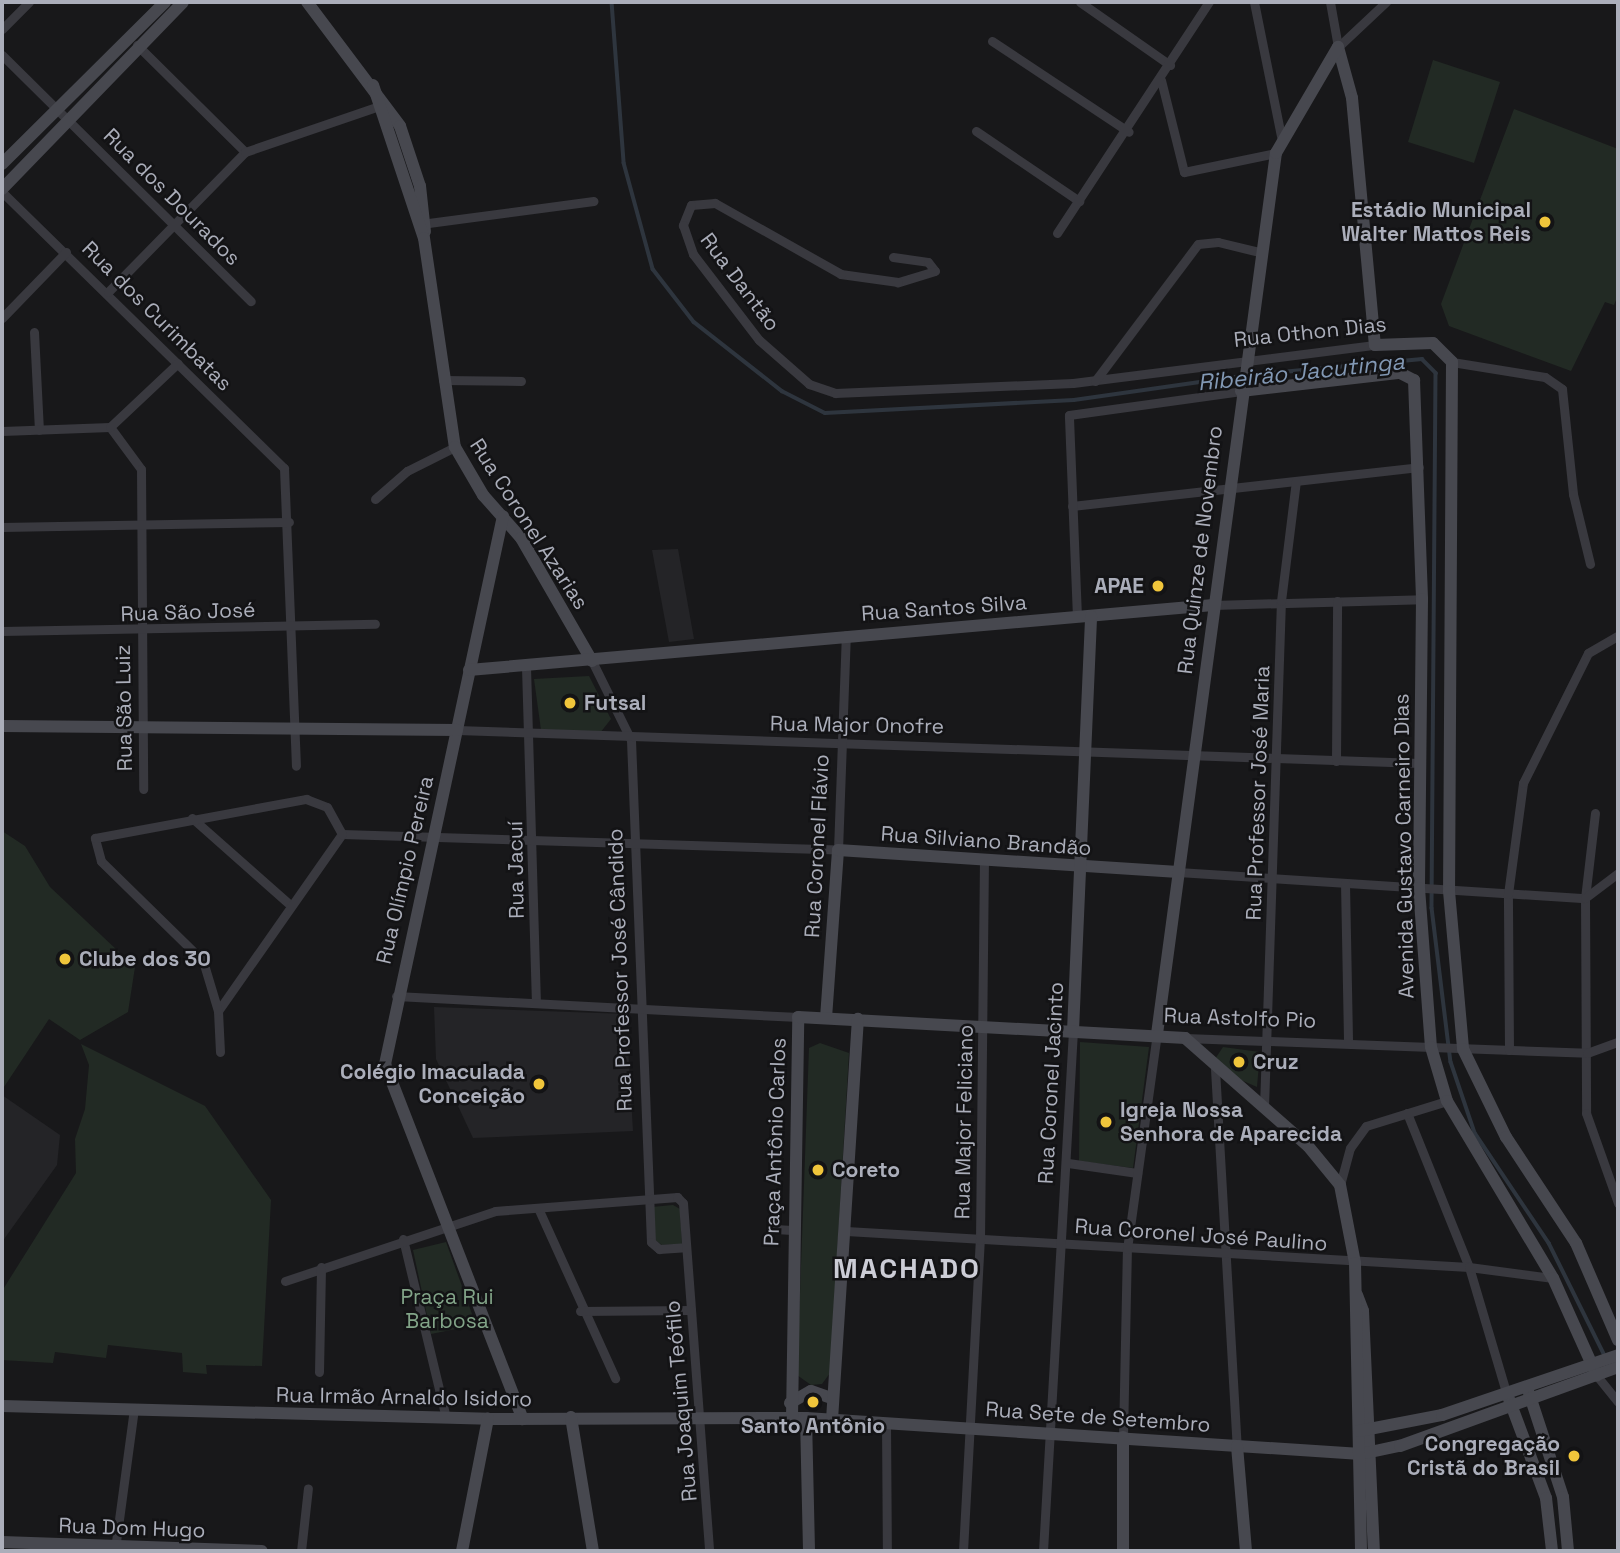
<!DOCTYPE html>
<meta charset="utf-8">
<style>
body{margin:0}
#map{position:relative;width:1620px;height:1553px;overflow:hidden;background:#18181a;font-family:"Space Grotesk",sans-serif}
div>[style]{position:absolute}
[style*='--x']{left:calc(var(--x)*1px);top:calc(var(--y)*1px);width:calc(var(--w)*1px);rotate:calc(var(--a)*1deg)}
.built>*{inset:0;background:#242427}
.green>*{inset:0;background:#222a24}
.stream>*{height:3.5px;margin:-1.75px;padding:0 1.75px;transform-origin:1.75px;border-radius:1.75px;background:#2e353e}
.street>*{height:9px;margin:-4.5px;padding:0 4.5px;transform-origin:4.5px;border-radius:4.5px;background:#39393f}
.secondary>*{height:12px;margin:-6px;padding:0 6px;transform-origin:6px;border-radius:6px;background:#47484f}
.dots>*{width:19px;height:19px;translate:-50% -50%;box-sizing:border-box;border:4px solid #131315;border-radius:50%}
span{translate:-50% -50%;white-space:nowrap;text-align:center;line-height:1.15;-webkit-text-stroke:5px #131315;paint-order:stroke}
.street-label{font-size:21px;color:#abaeba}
.poi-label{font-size:21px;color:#abaeba;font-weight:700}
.right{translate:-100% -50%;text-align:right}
.left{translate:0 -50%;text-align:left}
.park-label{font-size:21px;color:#82a488}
.water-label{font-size:23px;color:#8298b4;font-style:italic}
.district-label{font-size:28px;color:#cccdd6;font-weight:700;letter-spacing:2px}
.frame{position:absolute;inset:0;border:4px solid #abaeba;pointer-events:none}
</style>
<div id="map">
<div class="built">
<div style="clip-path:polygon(678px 549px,694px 639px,669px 642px,652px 550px)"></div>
<div style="clip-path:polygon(434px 1007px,626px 1014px,633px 1131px,473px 1138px,436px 1059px)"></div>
<div style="clip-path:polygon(2px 1095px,60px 1135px,57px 1165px,2px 1242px)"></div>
</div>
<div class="green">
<div style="clip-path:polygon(1433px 60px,1500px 82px,1474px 163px,1408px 142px)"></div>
<div style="clip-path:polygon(1514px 109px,1618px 149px,1618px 295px,1614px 305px,1605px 302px,1571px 371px,1449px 326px,1441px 304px)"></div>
<div style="clip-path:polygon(589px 676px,611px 719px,600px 733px,541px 730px,534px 679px)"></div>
<div style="clip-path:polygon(2px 831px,25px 846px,50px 887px,135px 967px,128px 1012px,80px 1040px,49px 1019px,2px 1090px)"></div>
<div style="clip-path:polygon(1080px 1042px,1149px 1047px,1133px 1168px,1079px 1161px)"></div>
<div style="clip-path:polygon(820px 1043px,849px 1053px,830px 1373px,822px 1384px,811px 1385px,797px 1375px,809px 1048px)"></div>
<div style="clip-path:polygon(81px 1044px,205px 1106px,271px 1200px,262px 1366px,206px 1365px,207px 1374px,183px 1372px,182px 1353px,108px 1345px,106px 1358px,55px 1352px,53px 1363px,2px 1360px,2px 1291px,76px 1173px,75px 1139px,85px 1109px,89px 1065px)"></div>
<div style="clip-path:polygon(1223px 1047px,1260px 1052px,1257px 1087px,1225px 1073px,1215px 1059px)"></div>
<div style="clip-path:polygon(673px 1205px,680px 1209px,682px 1244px,662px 1245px,655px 1240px,652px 1207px)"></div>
<div style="clip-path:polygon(446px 1242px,476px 1325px,431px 1334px,413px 1250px)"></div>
</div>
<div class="stream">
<div style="--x:612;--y:2;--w:161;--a:85.7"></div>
<div style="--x:624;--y:163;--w:110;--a:74.7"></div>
<div style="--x:653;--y:269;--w:67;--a:52.3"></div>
<div style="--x:694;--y:322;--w:112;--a:38.1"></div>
<div style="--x:782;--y:391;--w:48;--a:27.1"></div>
<div style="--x:825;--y:413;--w:249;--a:-3"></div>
<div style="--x:1074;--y:400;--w:171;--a:-8.1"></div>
<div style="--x:1250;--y:375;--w:173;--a:-5.3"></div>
<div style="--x:1422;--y:359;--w:20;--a:45"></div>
<div style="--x:1436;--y:373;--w:535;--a:90.43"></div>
<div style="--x:1432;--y:908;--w:155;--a:83"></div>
<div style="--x:1451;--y:1062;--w:75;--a:71.3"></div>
<div style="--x:1475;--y:1133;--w:133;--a:56.1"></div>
<div style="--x:1549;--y:1243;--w:126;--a:63.6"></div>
</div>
<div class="street">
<div style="--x:1080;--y:2;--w:110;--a:35"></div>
<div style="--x:1254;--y:2;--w:137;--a:78.6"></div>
<div style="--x:1330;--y:2;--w:46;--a:79.9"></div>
<div style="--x:2;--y:29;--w:38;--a:-45"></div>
<div style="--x:992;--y:41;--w:164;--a:33.6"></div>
<div style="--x:137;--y:45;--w:152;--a:44.7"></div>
<div style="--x:1338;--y:47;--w:66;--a:-43.2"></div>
<div style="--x:2;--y:55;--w:350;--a:44.7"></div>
<div style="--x:1161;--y:80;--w:95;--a:76"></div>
<div style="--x:1184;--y:172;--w:94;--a:-11.7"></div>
<div style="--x:976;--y:131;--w:125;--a:34.2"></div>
<div style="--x:2;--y:192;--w:395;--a:44.4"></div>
<div style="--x:284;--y:468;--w:298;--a:87.7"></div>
<div style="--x:421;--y:224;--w:174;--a:-7.6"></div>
<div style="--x:1057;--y:233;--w:277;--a:-56.7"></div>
<div style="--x:893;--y:257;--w:35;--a:8"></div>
<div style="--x:928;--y:262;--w:11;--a:52"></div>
<div style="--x:935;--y:271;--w:39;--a:163"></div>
<div style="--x:898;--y:282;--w:58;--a:-172"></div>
<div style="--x:841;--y:274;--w:145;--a:-150.6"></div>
<div style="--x:715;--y:203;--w:24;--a:175"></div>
<div style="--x:691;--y:205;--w:22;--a:112"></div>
<div style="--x:683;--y:225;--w:31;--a:71"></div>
<div style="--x:693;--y:254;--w:108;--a:52.5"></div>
<div style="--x:759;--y:340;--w:67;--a:41.3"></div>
<div style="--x:809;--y:384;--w:28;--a:19"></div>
<div style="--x:835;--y:393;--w:238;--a:-2.4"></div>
<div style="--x:1073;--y:383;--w:304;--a:-7.2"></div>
<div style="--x:108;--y:292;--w:196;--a:-45.6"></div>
<div style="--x:245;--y:152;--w:148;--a:-18.9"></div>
<div style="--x:2;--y:318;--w:92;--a:-45.9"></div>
<div style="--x:34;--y:332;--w:98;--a:87.1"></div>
<div style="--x:1452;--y:362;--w:94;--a:9.2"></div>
<div style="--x:1545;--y:377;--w:21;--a:35"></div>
<div style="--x:1562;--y:389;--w:106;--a:84"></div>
<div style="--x:1573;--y:494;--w:72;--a:76.3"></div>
<div style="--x:443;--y:380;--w:78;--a:0.7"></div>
<div style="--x:1095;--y:381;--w:171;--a:-53.1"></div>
<div style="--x:1198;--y:244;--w:20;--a:-6"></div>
<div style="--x:1218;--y:242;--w:42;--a:13.7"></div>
<div style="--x:110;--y:427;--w:52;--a:53.6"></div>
<div style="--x:141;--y:469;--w:320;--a:89.6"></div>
<div style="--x:2;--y:431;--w:108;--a:-2.1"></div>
<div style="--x:110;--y:427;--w:93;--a:-43.3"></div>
<div style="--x:375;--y:499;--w:43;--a:-41.2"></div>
<div style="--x:407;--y:471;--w:54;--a:-26.6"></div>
<div style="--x:1072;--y:506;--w:349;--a:-6.4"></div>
<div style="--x:2;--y:527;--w:287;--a:-1"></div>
<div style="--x:1213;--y:605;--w:209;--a:-1.6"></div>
<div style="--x:1077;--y:617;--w:202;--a:-92.3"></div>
<div style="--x:1069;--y:415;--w:174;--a:-7.9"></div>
<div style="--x:2;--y:631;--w:373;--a:-1.1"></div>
<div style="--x:592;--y:661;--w:88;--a:63.7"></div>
<div style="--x:631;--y:740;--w:502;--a:87.72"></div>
<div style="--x:651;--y:1242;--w:11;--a:41"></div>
<div style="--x:659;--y:1249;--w:26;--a:-4"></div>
<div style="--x:526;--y:667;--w:336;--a:88.3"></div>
<div style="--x:457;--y:730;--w:963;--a:1.96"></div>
<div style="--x:1336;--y:761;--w:160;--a:-89.6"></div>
<div style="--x:1595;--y:813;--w:86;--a:96.7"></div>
<div style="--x:1585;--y:898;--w:215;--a:89.7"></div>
<div style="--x:1586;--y:1113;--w:96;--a:70.4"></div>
<div style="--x:192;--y:818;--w:128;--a:41.5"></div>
<div style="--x:342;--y:834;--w:496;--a:1.8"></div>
<div style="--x:838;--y:850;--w:215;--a:-87.9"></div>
<div style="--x:1178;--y:872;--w:408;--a:3.7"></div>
<div style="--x:1585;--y:898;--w:41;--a:-37.1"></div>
<div style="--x:1345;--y:883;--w:159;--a:88.9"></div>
<div style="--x:396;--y:996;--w:403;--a:3"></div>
<div style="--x:218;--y:1011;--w:216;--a:-55"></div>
<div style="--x:1185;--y:1038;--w:402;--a:2.1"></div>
<div style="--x:1587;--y:1053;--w:33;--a:-20"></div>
<div style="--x:1509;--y:1050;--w:156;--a:-90.4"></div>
<div style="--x:1508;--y:894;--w:112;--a:-82.3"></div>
<div style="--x:1523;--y:783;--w:145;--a:-63.4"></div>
<div style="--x:1588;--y:653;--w:34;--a:-30"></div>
<div style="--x:220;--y:1052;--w:41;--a:-92.8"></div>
<div style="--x:218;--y:1011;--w:52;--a:-106.7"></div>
<div style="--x:203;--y:961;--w:143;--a:-135.6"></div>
<div style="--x:101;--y:861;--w:24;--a:-105"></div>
<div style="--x:95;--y:838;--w:215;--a:-10.5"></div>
<div style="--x:306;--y:799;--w:22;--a:21"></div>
<div style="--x:327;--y:807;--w:31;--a:61"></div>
<div style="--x:1215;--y:1069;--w:378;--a:86.7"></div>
<div style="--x:1264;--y:1107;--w:506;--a:-88.08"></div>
<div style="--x:1281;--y:601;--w:121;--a:-82.9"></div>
<div style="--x:1407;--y:1113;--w:166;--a:68.1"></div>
<div style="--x:1469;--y:1267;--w:134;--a:73.5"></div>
<div style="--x:1068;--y:1163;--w:70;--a:8.2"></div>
<div style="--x:1340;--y:1185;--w:38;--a:-75"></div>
<div style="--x:1350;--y:1148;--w:27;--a:-54"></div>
<div style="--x:1366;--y:1126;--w:85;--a:-17.2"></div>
<div style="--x:538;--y:1208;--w:187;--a:65.6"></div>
<div style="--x:775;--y:1229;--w:17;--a:3"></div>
<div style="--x:846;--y:1231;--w:624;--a:3.31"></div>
<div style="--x:1469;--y:1267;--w:85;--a:7.5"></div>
<div style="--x:403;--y:1239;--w:184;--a:76.5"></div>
<div style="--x:285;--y:1281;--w:221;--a:-18.4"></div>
<div style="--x:495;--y:1211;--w:183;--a:-4.4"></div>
<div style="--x:677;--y:1197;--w:8;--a:45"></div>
<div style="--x:683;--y:1203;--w:349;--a:85.7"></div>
<div style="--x:580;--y:1311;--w:111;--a:-0.5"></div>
<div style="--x:319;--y:1372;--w:105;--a:-88.9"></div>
<div style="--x:1597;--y:1376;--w:33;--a:51"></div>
<div style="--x:886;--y:1423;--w:128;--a:89.6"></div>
<div style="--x:1123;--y:1437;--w:188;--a:-88.8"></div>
<div style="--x:1127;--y:1249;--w:217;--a:-82.1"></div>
<div style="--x:115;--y:1549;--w:141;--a:-82.3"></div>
<div style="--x:301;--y:1551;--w:63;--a:-83.7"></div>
<div style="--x:963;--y:1551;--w:311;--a:-86.9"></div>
<div style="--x:980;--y:1240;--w:379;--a:-89.4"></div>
<div style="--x:1043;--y:1551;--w:521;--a:-86.7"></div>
</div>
<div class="secondary">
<div style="--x:307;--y:2;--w:155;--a:53.1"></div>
<div style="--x:400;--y:126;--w:63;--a:71.6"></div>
<div style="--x:420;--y:186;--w:46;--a:83.8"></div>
<div style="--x:1338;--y:47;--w:53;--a:74.6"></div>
<div style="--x:1352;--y:98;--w:248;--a:84.7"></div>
<div style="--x:1375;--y:345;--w:58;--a:-2"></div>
<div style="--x:1433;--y:343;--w:27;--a:45"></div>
<div style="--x:1452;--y:362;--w:529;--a:90.32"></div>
<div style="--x:1449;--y:891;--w:159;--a:84.9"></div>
<div style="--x:1463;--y:1049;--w:98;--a:64"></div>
<div style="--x:1506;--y:1137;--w:127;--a:56.6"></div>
<div style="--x:1576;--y:1243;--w:106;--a:66.6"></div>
<div style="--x:373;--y:85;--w:161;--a:71.6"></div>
<div style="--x:424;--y:238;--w:211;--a:81.6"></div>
<div style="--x:455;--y:447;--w:56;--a:59.7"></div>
<div style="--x:483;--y:495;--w:57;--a:48.5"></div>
<div style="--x:521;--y:538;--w:142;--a:60"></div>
<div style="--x:2;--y:164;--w:230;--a:-44.8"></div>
<div style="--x:2;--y:189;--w:260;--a:-45.9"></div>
<div style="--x:1241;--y:391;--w:160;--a:-6.5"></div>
<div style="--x:1400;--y:373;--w:16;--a:27"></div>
<div style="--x:1414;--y:380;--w:219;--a:87.9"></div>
<div style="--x:1422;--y:599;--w:289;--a:90.6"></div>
<div style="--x:1419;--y:888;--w:159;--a:85.7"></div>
<div style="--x:1431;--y:1047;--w:56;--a:73.5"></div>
<div style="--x:1447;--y:1101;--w:206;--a:59.1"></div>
<div style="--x:1553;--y:1278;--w:107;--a:65.8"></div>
<div style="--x:503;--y:516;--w:561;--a:102.15"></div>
<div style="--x:385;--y:1064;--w:381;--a:68.8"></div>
<div style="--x:469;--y:670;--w:747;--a:-4.99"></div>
<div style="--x:2;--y:726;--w:455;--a:0.5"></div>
<div style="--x:826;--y:1018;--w:168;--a:-85.9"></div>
<div style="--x:838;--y:850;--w:341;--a:3.7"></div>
<div style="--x:1073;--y:1031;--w:415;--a:-87.5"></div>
<div style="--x:1157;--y:1034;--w:889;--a:-82.31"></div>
<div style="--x:1276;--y:153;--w:123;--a:-59.7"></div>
<div style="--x:1357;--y:1295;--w:17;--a:69"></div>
<div style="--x:1363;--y:1311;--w:240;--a:87.4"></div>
<div style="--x:1529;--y:1393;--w:109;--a:71.9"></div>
<div style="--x:1563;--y:1497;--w:54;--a:84.7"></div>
<div style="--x:1509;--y:1399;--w:106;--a:69.5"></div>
<div style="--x:1546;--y:1498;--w:53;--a:83.5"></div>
<div style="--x:790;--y:1403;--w:24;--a:-30"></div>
<div style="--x:811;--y:1391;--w:21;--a:19"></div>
<div style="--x:2;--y:1406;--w:486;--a:1.5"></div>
<div style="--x:488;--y:1419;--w:318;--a:-0.2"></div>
<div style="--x:806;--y:1418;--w:556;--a:3.71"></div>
<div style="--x:1361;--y:1454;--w:40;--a:-12"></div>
<div style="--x:1400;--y:1446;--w:232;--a:-19.9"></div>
<div style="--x:571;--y:1417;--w:136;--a:80.7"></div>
<div style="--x:792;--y:1418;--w:401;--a:-89.1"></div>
<div style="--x:798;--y:1017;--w:388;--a:3.1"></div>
<div style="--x:1185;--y:1038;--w:164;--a:41.3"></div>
<div style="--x:1308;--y:1146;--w:50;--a:50.6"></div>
<div style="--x:1340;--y:1185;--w:79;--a:79.1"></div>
<div style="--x:1355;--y:1263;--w:288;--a:88.8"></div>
<div style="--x:806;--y:1418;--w:133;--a:88.7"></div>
<div style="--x:832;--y:1420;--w:402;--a:-86.3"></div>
<div style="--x:1359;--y:1431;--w:85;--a:-10.9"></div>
<div style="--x:1442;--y:1415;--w:186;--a:-18.8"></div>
<div style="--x:1237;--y:1446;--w:105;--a:85.1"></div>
<div style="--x:2;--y:1542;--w:260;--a:2"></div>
<div style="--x:462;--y:1551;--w:135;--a:-78.9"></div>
<div style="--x:1123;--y:1551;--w:114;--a:-90"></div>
</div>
<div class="dots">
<div style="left:1545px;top:222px;background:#f0c53b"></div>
<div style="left:1158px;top:586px;background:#f0c53b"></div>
<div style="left:570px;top:703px;background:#f0c53b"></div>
<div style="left:65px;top:959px;background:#f0c53b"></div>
<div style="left:1239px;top:1062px;background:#f0c53b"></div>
<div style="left:539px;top:1084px;background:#f0c53b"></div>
<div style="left:1106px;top:1122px;background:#f0c53b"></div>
<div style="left:818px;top:1170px;background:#f0c53b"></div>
<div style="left:813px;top:1402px;background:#f0c53b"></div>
<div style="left:1574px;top:1456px;background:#f0c53b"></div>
</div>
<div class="street-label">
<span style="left:172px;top:197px;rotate:45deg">Rua dos Dourados</span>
<span style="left:740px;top:282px;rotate:53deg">Rua Dantão</span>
<span style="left:157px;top:316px;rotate:45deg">Rua dos Curimbatas</span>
<span style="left:1310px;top:332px;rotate:-6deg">Rua Othon Dias</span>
<span style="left:529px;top:524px;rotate:57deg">Rua Coronel Azarias</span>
<span style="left:1200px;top:550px;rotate:-83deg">Rua Quinze de Novembro</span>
<span style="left:944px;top:608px;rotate:-4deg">Rua Santos Silva</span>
<span style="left:188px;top:612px;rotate:-2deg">Rua São José</span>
<span style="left:124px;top:708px;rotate:-91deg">Rua São Luiz</span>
<span style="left:857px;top:725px;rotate:1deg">Rua Major Onofre</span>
<span style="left:1258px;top:793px;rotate:-88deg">Rua Professor José Maria</span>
<span style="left:986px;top:841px;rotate:4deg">Rua Silviano Brandão</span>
<span style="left:817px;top:846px;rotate:-87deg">Rua Coronel Flávio</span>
<span style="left:1404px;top:846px;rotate:-91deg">Avenida Gustavo Carneiro Dias</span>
<span style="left:405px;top:870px;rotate:-77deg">Rua Olímpio Pereira</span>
<span style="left:516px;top:870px;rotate:-91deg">Rua Jacuí</span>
<span style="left:620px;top:970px;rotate:-92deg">Rua Professor José Cândido</span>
<span style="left:1240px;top:1018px;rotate:2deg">Rua Astolfo Pio</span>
<span style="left:1051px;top:1083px;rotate:-87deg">Rua Coronel Jacinto</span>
<span style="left:964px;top:1122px;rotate:-89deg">Rua Major Feliciano</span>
<span style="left:775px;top:1142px;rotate:-88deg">Praça Antônio Carlos</span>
<span style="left:1201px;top:1235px;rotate:4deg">Rua Coronel José Paulino</span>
<span style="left:404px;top:1397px;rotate:1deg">Rua Irmão Arnaldo Isidoro</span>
<span style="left:681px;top:1401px;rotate:-95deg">Rua Joaquim Teófilo</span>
<span style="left:1098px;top:1417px;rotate:4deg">Rua Sete de Setembro</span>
<span style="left:132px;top:1528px;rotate:2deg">Rua Dom Hugo</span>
</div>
<div class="poi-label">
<span class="right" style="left:1531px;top:222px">Estádio Municipal<br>Walter Mattos Reis</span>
<span class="right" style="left:1144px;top:586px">APAE</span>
<span class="left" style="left:584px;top:703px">Futsal</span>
<span class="left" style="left:79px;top:959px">Clube dos 30</span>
<span class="left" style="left:1253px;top:1062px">Cruz</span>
<span class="right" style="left:525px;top:1084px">Colégio Imaculada<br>Conceição</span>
<span class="left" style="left:1120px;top:1122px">Igreja Nossa<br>Senhora de Aparecida</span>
<span class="left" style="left:832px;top:1170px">Coreto</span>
<span style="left:813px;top:1426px">Santo Antônio</span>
<span class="right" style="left:1560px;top:1456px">Congregação<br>Cristã do Brasil</span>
</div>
<div class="park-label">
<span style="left:447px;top:1309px">Praça Rui<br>Barbosa</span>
</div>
<div class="water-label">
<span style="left:1301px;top:372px;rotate:-6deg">Ribeirão Jacutinga</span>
</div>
<div class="district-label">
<span style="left:907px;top:1268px">MACHADO</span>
</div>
<div class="frame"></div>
</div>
